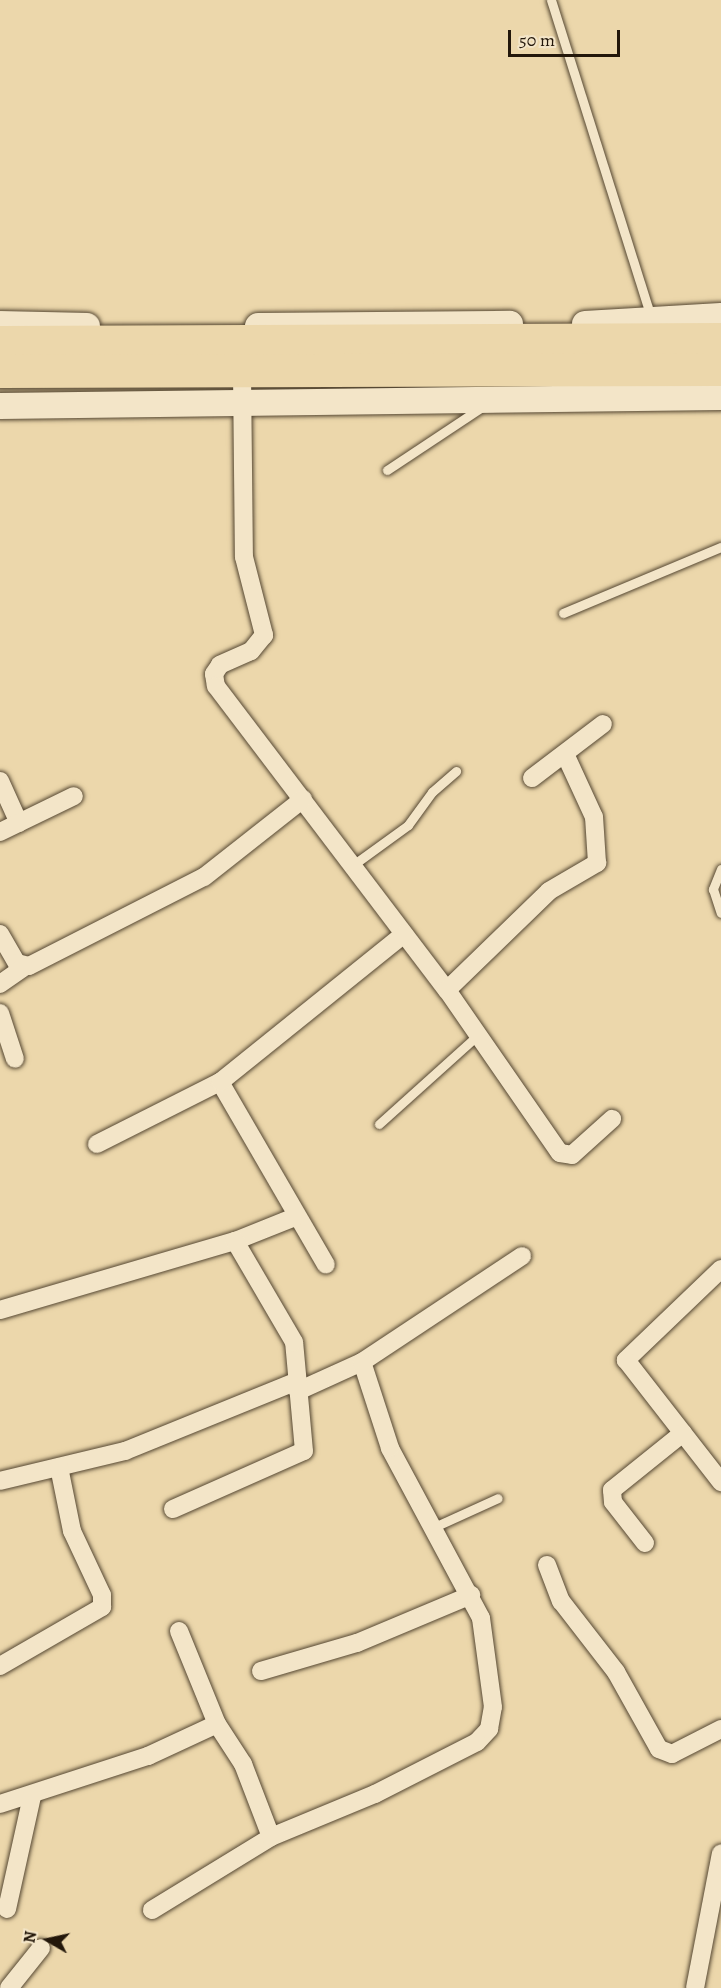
<!DOCTYPE html>
<style>
body{margin:0}
#map{position:relative;width:721px;height:1988px;overflow:hidden;background:#ecd7ab;font-family:Alegreya,serif}
div>[style]{position:absolute}
[style*='--x']{left:calc(var(--x)*1px);top:calc(var(--y)*1px);width:calc(var(--w)*1px);rotate:calc(var(--a)*1deg)}
.roads{filter:drop-shadow(0 0 2px #554732) drop-shadow(0 0 2px #554732)}
.lane>*{height:9px;margin:-4.5px;padding:0 4.5px;transform-origin:4.5px;border-radius:4.5px;background:#f3e5c8}
.street>*{height:18px;margin:-9px;padding:0 9px;transform-origin:9px;border-radius:9px;background:#f3e5c8}
.secondary>*{height:26px;margin:-13px;padding:0 13px;transform-origin:13px;border-radius:13px;background:#f3e5c8}
.highway>*{height:33px;margin:-16.5px;padding:0 16.5px;transform-origin:16.5px;border-radius:16.5px;background:#ecd7ab}
span{translate:-50% -50%;white-space:nowrap;text-align:center;line-height:1.15;-webkit-text-stroke:4.5px #f3e5c8;paint-order:stroke}
.north{position:absolute;left:18px;top:1910px;width:60px;height:60px;-webkit-text-stroke:4px #f3e5c8;paint-order:stroke;rotate:279deg;font-size:16px;font-weight:700;line-height:24px;text-align:center;color:#23170a}
.north::after{content:'';display:block;margin:auto;width:21px;height:27px;background:#23170a;clip-path:polygon(50% 0,100% 100%,50% 72%,0 100%)}
.scale{position:absolute;left:508px;top:30px;width:112px;height:27px;box-sizing:border-box;border:3px solid #23170a;border-top:0;padding-left:8px;font-size:18px;line-height:21px;white-space:nowrap;color:#23170a;-webkit-text-stroke:4px #f3e5c8;paint-order:stroke}
</style>
<div id="map">
<div class="roads">
<div class="lane">
<div style="--x:551;--y:0;--w:333;--a:72.5"></div>
<div style="--x:387;--y:470;--w:114;--a:-33.6"></div>
<div style="--x:563;--y:613;--w:171;--a:-22.7"></div>
<div style="--x:353;--y:865;--w:68;--a:-36"></div>
<div style="--x:408;--y:825;--w:41;--a:-54"></div>
<div style="--x:432;--y:792;--w:32;--a:-41"></div>
<div style="--x:721;--y:869;--w:22;--a:112"></div>
<div style="--x:713;--y:889;--w:25;--a:72"></div>
<div style="--x:379;--y:1124;--w:133;--a:-42"></div>
<div style="--x:432;--y:1528;--w:72;--a:-24.4"></div>
</div>
<div class="street">
<div style="--x:242;--y:373;--w:184;--a:89.4"></div>
<div style="--x:244;--y:557;--w:81;--a:75.6"></div>
<div style="--x:264;--y:635;--w:21;--a:129"></div>
<div style="--x:251;--y:651;--w:34;--a:156"></div>
<div style="--x:220;--y:665;--w:11;--a:124"></div>
<div style="--x:214;--y:674;--w:12;--a:81"></div>
<div style="--x:216;--y:686;--w:382;--a:52.8"></div>
<div style="--x:447;--y:990;--w:198;--a:55.3"></div>
<div style="--x:560;--y:1153;--w:12;--a:9"></div>
<div style="--x:572;--y:1155;--w:54;--a:-42"></div>
<div style="--x:532;--y:778;--w:89;--a:-37.3"></div>
<div style="--x:0;--y:781;--w:46;--a:65.7"></div>
<div style="--x:0;--y:832;--w:82;--a:-25.9"></div>
<div style="--x:0;--y:934;--w:34;--a:60"></div>
<div style="--x:17;--y:963;--w:12;--a:14"></div>
<div style="--x:29;--y:966;--w:196;--a:-27"></div>
<div style="--x:204;--y:877;--w:126;--a:-38.2"></div>
<div style="--x:0;--y:984;--w:29;--a:-35"></div>
<div style="--x:447;--y:990;--w:142;--a:-44.1"></div>
<div style="--x:549;--y:891;--w:56;--a:-30.3"></div>
<div style="--x:597;--y:863;--w:46;--a:-93.7"></div>
<div style="--x:594;--y:817;--w:67;--a:-114.7"></div>
<div style="--x:0;--y:1013;--w:48;--a:71.9"></div>
<div style="--x:220;--y:1082;--w:211;--a:59.9"></div>
<div style="--x:97;--y:1144;--w:138;--a:-26.8"></div>
<div style="--x:220;--y:1082;--w:236;--a:-38.8"></div>
<div style="--x:721;--y:1269;--w:132;--a:136.2"></div>
<div style="--x:626;--y:1360;--w:155;--a:52.1"></div>
<div style="--x:0;--y:1310;--w:245;--a:-16.4"></div>
<div style="--x:235;--y:1241;--w:65;--a:-21.8"></div>
<div style="--x:298;--y:1391;--w:70;--a:-24.4"></div>
<div style="--x:362;--y:1362;--w:192;--a:-33.5"></div>
<div style="--x:0;--y:1481;--w:129;--a:-13.5"></div>
<div style="--x:125;--y:1451;--w:186;--a:-22.1"></div>
<div style="--x:173;--y:1509;--w:143;--a:-23.9"></div>
<div style="--x:304;--y:1451;--w:109;--a:-95.2"></div>
<div style="--x:294;--y:1342;--w:117;--a:-120.3"></div>
<div style="--x:645;--y:1543;--w:52;--a:-128"></div>
<div style="--x:613;--y:1502;--w:12;--a:-95"></div>
<div style="--x:612;--y:1490;--w:91;--a:-38.8"></div>
<div style="--x:547;--y:1565;--w:39;--a:69"></div>
<div style="--x:561;--y:1601;--w:90;--a:52.2"></div>
<div style="--x:616;--y:1672;--w:88;--a:60.8"></div>
<div style="--x:659;--y:1749;--w:14;--a:21"></div>
<div style="--x:672;--y:1754;--w:55;--a:-27"></div>
<div style="--x:179;--y:1631;--w:100;--a:67.8"></div>
<div style="--x:217;--y:1724;--w:48;--a:57"></div>
<div style="--x:243;--y:1764;--w:78;--a:69"></div>
<div style="--x:0;--y:1666;--w:118;--a:-30"></div>
<div style="--x:102;--y:1607;--w:12;--a:-90"></div>
<div style="--x:102;--y:1595;--w:71;--a:-115.1"></div>
<div style="--x:72;--y:1531;--w:65;--a:-101.5"></div>
<div style="--x:261;--y:1671;--w:100;--a:-16.3"></div>
<div style="--x:357;--y:1643;--w:124;--a:-22.8"></div>
<div style="--x:0;--y:1804;--w:156;--a:-18"></div>
<div style="--x:148;--y:1756;--w:76;--a:-24.9"></div>
<div style="--x:7;--y:1909;--w:116;--a:-77.5"></div>
<div style="--x:152;--y:1910;--w:140;--a:-31.5"></div>
<div style="--x:271;--y:1837;--w:113;--a:-22.5"></div>
<div style="--x:375;--y:1794;--w:114;--a:-27"></div>
<div style="--x:477;--y:1742;--w:18;--a:-47"></div>
<div style="--x:489;--y:1729;--w:22;--a:-80"></div>
<div style="--x:493;--y:1707;--w:90;--a:-97.7"></div>
<div style="--x:481;--y:1618;--w:193;--a:-118.2"></div>
<div style="--x:390;--y:1448;--w:90;--a:-108"></div>
<div style="--x:9;--y:1988;--w:51;--a:-51.3"></div>
<div style="--x:695;--y:1988;--w:137;--a:-79.1"></div>
</div>
<div class="secondary">
<div style="--x:0;--y:324;--w:87;--a:1.3"></div>
<div style="--x:585;--y:324;--w:136;--a:-3.4"></div>
<div style="--x:258;--y:326;--w:252;--a:-0.5"></div>
<div style="--x:0;--y:406;--w:721;--a:-0.72"></div>
</div>
<div class="highway">
<div style="--x:0;--y:342;--w:721;--a:-0.24"></div>
<div style="--x:0;--y:371;--w:721;--a:-0.16"></div>
</div>
</div>
<div class="north">N</div>
<div class="scale">50 m</div>
</div>
